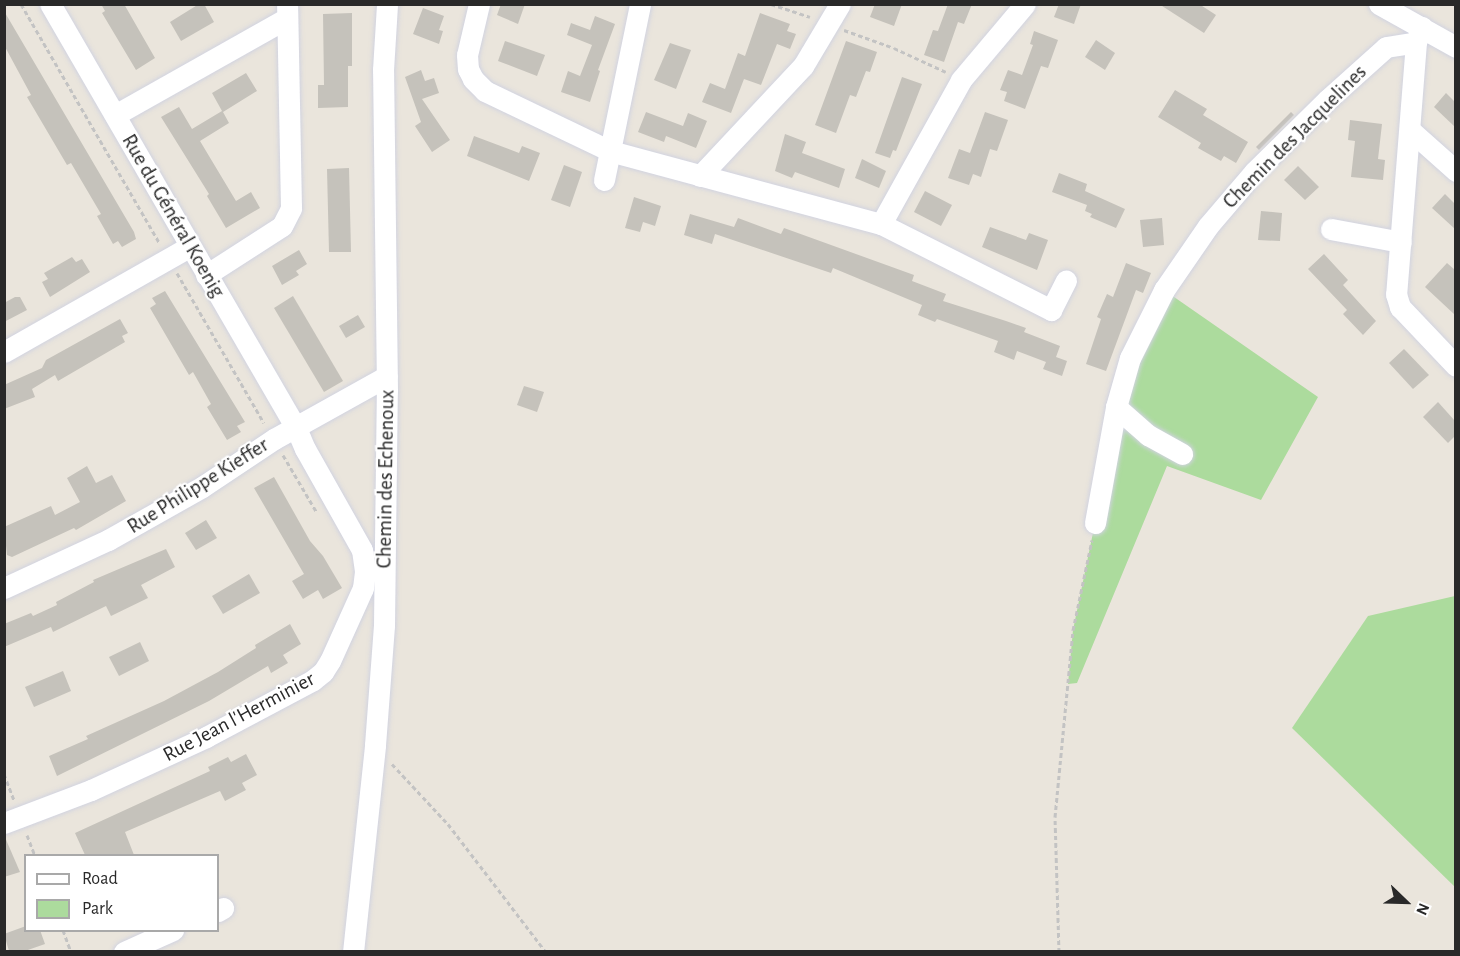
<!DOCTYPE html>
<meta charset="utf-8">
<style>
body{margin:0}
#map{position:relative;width:1460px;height:956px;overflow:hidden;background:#eae5dc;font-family:"Alegreya Sans",sans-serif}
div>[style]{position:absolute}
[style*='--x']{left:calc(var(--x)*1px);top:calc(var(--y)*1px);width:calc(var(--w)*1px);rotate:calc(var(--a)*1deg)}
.green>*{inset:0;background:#acdb9d}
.building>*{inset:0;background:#c5c2bb}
.path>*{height:3px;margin-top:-1.5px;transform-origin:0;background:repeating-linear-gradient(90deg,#c3c3c3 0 4.5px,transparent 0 7.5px)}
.roads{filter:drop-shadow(0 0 2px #d1d3e0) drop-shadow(0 0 2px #d1d3e0)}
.minor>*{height:21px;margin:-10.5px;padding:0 10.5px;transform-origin:10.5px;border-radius:10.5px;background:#fff}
span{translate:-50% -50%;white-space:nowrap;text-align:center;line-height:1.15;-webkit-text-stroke:4.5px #fff;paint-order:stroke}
.street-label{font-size:21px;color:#292929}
.frame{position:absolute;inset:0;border:6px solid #292929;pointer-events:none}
.legend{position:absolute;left:24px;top:854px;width:195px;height:78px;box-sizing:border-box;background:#fff;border:2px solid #a9a9a9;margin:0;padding:8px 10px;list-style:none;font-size:18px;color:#292929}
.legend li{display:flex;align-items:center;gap:12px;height:30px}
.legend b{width:30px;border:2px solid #a9a9a9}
.north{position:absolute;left:1376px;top:872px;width:60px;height:60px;-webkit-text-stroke:4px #fff;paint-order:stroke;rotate:113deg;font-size:16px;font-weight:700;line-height:24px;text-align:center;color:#292929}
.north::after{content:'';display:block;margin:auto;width:21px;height:27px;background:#292929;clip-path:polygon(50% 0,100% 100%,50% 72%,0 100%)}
</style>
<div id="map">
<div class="green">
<div style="clip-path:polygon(1164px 290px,1318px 397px,1261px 500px,1167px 466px,1077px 683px,1068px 684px,1073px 630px,1095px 523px,1107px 451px)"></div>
<div style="clip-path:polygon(1455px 596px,1456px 596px,1455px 887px,1292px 728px,1368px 616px)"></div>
</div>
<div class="building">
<div style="clip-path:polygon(101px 4px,124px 4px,155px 58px,136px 70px,102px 13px,105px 11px)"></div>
<div style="clip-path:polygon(199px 4px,204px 4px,214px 22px,181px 41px,170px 22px)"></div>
<div style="clip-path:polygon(501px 4px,525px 4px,518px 24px,497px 15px)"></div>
<div style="clip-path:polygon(875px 4px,902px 4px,894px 26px,870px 17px)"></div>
<div style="clip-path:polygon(948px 4px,972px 4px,964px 24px,958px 22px,944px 62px,924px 55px,933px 30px,938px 31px)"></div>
<div style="clip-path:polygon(1059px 4px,1081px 4px,1074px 24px,1054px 17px)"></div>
<div style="clip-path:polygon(1159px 4px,1199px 4px,1216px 15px,1204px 33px)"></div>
<div style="clip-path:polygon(423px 8px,444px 16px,439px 30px,443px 31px,439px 44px,413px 34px)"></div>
<div style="clip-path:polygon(4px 11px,134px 232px,136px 239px,122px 247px,118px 241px,113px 244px,97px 216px,101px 214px,71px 163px,67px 165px,27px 97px,31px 95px,4px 45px)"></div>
<div style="clip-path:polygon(352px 13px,352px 66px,348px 66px,348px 107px,318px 108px,318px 85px,324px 85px,323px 14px)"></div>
<div style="clip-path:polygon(760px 13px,790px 24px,787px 31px,796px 34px,790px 49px,777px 44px,761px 85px,744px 79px,731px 113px,702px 102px,710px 83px,725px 89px,738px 53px,745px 56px)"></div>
<div style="clip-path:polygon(595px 16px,615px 24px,598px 70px,600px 71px,590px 102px,561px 92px,568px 71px,580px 76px,592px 45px,567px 35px,571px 23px,590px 30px)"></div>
<div style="clip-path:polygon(1034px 31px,1058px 40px,1048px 68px,1041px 66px,1025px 109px,1004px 101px,1007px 92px,1000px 90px,1008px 70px,1022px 75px,1033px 45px,1030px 44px)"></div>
<div style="clip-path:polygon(1096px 40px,1115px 53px,1105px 70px,1085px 57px)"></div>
<div style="clip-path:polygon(505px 41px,545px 55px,537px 76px,498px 61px)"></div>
<div style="clip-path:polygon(846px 41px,877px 52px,870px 72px,866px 71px,856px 97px,850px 95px,836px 133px,815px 125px)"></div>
<div style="clip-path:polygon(670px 43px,691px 50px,676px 89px,654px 80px)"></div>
<div style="clip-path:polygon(421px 70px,425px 81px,434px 78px,439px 93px,422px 99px,450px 140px,432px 152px,415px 126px,421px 122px,405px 77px)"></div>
<div style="clip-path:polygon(246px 73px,257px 91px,223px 112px,229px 123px,200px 141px,236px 201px,251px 192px,260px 208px,226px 228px,207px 196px,209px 194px,161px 117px,179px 107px,192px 129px,222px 111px,212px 93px)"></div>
<div style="clip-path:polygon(902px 77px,922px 84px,896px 151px,893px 150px,890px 158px,875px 153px)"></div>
<div style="clip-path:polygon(1175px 90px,1207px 109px,1203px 115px,1248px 142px,1236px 163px,1224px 156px,1221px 161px,1198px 148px,1201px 143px,1158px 117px)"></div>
<div style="clip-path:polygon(1446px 93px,1455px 102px,1455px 127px,1434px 107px)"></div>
<div style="clip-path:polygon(646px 112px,683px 126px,688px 113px,707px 121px,696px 148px,666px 136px,664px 142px,638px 132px)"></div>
<div style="clip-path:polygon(985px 112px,1008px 120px,997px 151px,990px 149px,981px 177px,973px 174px,969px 185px,948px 178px,959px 149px,970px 153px)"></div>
<div style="clip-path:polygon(1291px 112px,1294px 115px,1259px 150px,1256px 147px)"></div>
<div style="clip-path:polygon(1350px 120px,1382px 124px,1378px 159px,1385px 160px,1383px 180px,1351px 177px,1355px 141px,1348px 140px)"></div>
<div style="clip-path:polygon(785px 134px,806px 142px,802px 153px,845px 169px,839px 188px,795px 172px,792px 178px,775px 171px)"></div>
<div style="clip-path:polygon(474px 136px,519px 153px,522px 146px,540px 153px,529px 181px,467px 156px)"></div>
<div style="clip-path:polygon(862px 159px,886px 171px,879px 188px,855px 178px)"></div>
<div style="clip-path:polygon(564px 165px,582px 172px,570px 207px,551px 200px)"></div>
<div style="clip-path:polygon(1298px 166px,1319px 187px,1305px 200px,1284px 180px)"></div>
<div style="clip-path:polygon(349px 168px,351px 252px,329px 252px,327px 169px)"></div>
<div style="clip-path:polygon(1059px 173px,1087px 184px,1085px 191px,1125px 209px,1116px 228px,1090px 217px,1092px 214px,1085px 211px,1087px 205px,1052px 192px)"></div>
<div style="clip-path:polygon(925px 191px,952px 205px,941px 226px,914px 212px)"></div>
<div style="clip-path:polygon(1445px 194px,1455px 204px,1455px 229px,1432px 208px)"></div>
<div style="clip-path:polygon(634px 197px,661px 206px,655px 226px,643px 222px,640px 232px,625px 228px)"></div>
<div style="clip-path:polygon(1261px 211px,1282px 213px,1280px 241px,1258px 240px)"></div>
<div style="clip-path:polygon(690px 214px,734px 227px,738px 218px,781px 234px,784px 228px,914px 275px,912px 281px,946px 294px,943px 301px,1006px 321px,1026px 328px,1024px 332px,1060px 346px,1056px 357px,1067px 361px,1062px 376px,1043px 369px,1046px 362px,1017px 351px,1014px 360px,994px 352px,998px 341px,937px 319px,935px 322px,918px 315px,922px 305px,833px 268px,831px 273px,715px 234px,712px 244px,684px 235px)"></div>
<div style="clip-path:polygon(1162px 218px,1164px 245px,1143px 247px,1140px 220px)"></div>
<div style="clip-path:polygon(990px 227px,1026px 240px,1029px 233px,1048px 240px,1037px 270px,982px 247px)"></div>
<div style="clip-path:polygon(299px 250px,307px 264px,296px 271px,299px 275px,282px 285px,272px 266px)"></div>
<div style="clip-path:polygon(1324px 254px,1348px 280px,1343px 285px,1376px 321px,1363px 335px,1343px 314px,1347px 310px,1308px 269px)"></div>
<div style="clip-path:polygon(72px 257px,76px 262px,82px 259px,90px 272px,50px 297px,42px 282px,48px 279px,44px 273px)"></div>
<div style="clip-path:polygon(1126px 263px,1151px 273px,1143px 293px,1136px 290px,1106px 371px,1086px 364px,1101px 319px,1097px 317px,1107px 294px,1113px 297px)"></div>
<div style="clip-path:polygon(1447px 263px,1455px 270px,1455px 315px,1425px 287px)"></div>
<div style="clip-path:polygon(165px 291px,245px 422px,237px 426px,241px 432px,227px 440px,207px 407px,211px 404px,193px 372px,189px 375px,150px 308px,156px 304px,152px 298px)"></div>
<div style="clip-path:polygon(293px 296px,343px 381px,324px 392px,274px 308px)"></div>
<div style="clip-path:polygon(15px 297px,20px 297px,27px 310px,4px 322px,4px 303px)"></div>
<div style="clip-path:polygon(358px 315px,365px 327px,346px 338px,339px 326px)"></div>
<div style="clip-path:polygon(120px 319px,128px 333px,122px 336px,125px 342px,58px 381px,55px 375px,32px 389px,35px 397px,4px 409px,4px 385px,42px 368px,46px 360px)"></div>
<div style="clip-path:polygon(1404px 349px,1429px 375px,1413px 389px,1389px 363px)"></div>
<div style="clip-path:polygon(524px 386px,544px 392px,537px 412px,517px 405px)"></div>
<div style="clip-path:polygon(1438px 402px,1455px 421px,1455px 436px,1448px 443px,1423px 417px)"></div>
<div style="clip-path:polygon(87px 466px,96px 483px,112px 475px,126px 501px,76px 530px,74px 528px,12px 557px,7px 555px,4px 527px,51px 506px,55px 515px,80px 502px,67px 478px)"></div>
<div style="clip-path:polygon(274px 477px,310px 541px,323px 556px,342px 588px,323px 599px,318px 590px,303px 599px,292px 581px,304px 574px,254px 488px)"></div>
<div style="clip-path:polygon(206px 520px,217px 538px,196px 550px,185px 533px)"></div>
<div style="clip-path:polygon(166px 549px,175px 567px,141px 585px,148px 598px,111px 616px,106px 606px,53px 632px,51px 627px,4px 647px,4px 624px,31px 613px,33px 616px,57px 605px,56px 602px,94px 582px,93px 580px)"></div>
<div style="clip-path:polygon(249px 574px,260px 593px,223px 614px,212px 596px)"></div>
<div style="clip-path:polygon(290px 624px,301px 644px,283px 655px,288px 663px,271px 673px,268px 666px,209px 701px,57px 776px,49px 756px,88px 739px,86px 736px,164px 701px,218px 672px,256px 648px,255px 645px)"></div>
<div style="clip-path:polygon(140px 642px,149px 661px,119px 676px,109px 657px)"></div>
<div style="clip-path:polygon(63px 671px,71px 691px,34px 707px,25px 687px)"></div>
<div style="clip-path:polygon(246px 754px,257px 775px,242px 783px,246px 790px,225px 801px,220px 791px,125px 832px,134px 855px,85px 855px,75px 833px,210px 771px,208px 767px,228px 757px,231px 762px)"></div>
<div style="clip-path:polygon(4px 835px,20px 872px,4px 877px)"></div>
<div style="clip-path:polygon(26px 926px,26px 930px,40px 930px,45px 944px,25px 951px,9px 951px,4px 934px)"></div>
</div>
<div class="path">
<div style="--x:21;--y:4;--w:277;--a:59.9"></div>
<div style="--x:771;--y:4;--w:41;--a:18.4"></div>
<div style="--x:844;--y:30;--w:53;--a:19.8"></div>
<div style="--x:894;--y:48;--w:57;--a:24.8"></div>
<div style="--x:177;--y:273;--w:173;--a:59.9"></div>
<div style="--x:283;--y:455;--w:65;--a:59.5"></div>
<div style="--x:392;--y:764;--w:82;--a:47"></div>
<div style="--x:448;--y:824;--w:161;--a:52.6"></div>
<div style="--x:4;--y:774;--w:28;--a:69"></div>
<div style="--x:27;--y:835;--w:22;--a:69"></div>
<div style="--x:63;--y:930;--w:23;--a:70"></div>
<div style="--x:1059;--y:952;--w:135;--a:-91.7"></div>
<div style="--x:1055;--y:817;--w:188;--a:-84.5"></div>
<div style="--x:1073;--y:630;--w:92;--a:-78.1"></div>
</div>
<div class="roads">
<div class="minor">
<div style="--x:479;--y:4;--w:52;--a:103.2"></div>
<div style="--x:467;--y:55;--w:14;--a:86"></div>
<div style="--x:468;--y:69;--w:11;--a:63"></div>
<div style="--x:473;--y:79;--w:17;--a:45"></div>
<div style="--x:485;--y:91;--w:139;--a:25.6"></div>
<div style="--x:610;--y:151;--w:281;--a:15.1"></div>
<div style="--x:881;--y:224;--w:165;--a:-60.9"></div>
<div style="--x:961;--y:80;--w:99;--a:-49.9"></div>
<div style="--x:1379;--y:4;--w:88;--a:29.2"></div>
<div style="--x:1422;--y:27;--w:16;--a:112"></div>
<div style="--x:1416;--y:42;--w:253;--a:94.5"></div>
<div style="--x:1396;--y:294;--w:14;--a:73"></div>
<div style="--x:1400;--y:307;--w:81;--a:46.5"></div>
<div style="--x:115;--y:115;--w:197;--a:-29.4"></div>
<div style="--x:1410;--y:130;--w:62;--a:41.7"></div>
<div style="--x:700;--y:176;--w:151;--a:-46.9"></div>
<div style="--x:803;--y:66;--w:72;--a:-59.2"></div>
<div style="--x:604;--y:180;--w:180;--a:-78.4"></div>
<div style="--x:881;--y:224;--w:191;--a:26.8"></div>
<div style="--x:1051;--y:310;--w:33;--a:-63"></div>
<div style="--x:1331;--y:229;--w:71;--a:10.5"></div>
<div style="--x:206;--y:275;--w:90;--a:-32.8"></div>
<div style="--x:282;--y:226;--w:20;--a:-63"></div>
<div style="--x:291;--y:208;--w:204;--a:-91.1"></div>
<div style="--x:4;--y:352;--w:213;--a:-29.6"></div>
<div style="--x:1116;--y:407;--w:43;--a:41.2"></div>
<div style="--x:1148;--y:435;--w:39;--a:29"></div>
<div style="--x:1095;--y:523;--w:118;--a:-79.7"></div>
<div style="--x:1116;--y:407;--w:51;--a:-74.1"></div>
<div style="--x:1130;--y:358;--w:76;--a:-63.4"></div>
<div style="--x:1164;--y:290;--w:78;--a:-55.5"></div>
<div style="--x:1208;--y:226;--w:71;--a:-49.6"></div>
<div style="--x:1254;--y:172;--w:103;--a:-44.6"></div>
<div style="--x:1327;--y:100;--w:79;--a:-41.9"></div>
<div style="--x:1386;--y:47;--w:30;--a:-9"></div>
<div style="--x:4;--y:588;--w:115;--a:-24.8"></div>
<div style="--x:108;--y:540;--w:108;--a:-29.4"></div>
<div style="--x:202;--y:487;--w:87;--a:-33.7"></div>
<div style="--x:274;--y:439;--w:129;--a:-29.1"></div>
<div style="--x:4;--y:823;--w:93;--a:-20.8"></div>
<div style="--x:91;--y:790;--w:127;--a:-24.7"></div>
<div style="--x:206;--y:737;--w:121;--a:-28"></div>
<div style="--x:313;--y:680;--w:13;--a:-39"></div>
<div style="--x:323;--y:672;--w:13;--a:-58"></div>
<div style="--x:330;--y:661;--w:80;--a:-65.7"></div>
<div style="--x:363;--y:588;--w:17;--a:-83"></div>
<div style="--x:365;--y:571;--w:21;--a:-98"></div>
<div style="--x:362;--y:550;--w:116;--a:-119.4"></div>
<div style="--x:305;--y:449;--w:23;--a:-113"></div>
<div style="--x:296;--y:428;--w:490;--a:-120.1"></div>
<div style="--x:218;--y:911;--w:6;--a:-31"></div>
<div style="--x:124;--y:952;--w:54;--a:-24.2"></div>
<div style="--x:353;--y:952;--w:208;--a:-83.9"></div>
<div style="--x:375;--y:745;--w:120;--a:-85.7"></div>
<div style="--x:384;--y:625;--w:234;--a:-89.3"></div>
<div style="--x:387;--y:391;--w:321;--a:-90.7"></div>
<div style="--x:383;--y:70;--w:66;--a:-86.5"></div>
</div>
</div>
<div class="street-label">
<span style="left:1295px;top:137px;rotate:-45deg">Chemin des Jacquelines</span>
<span style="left:173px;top:216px;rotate:60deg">Rue du Général Koenig</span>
<span style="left:386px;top:479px;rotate:-89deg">Chemin des Echenoux</span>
<span style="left:198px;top:486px;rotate:-32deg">Rue Philippe Kieffer</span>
<span style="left:239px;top:717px;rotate:-28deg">Rue Jean l'Herminier</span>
</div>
<div class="frame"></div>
<ul class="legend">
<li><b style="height:8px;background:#fff"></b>Road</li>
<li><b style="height:16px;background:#acdb9d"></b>Park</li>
</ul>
<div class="north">N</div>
</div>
